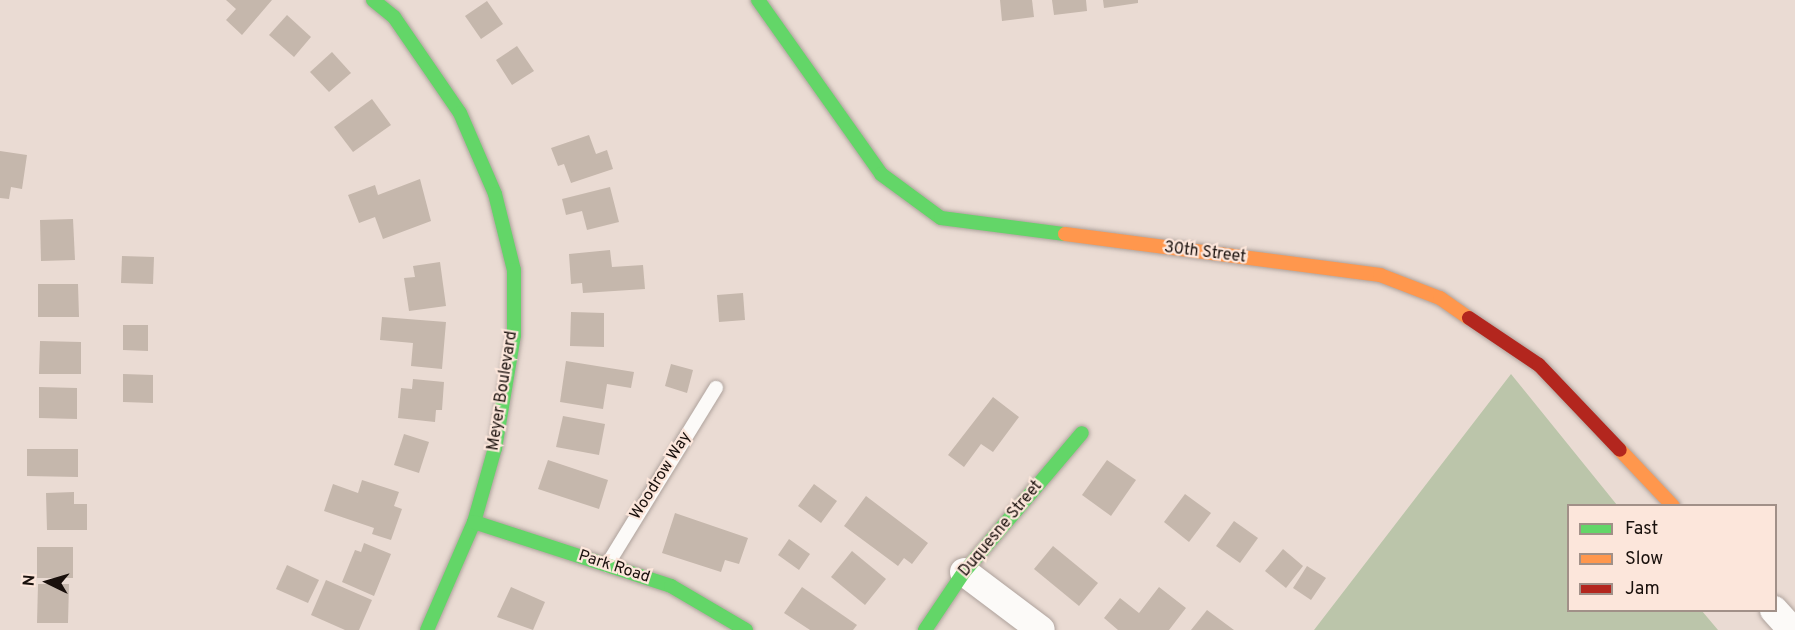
<!DOCTYPE html>
<style>
body{margin:0}
#map{position:relative;width:1795px;height:630px;overflow:hidden;background:#eadbd3;font-family:Overpass,sans-serif}
div>[style]{position:absolute}
[style*='--x']{left:calc(var(--x)*1px);top:calc(var(--y)*1px);width:calc(var(--w)*1px);rotate:calc(var(--a)*1deg)}
.forest>*{inset:0;background:#bbc5aa}
.building>*{inset:0;background:#c5b7ac}
.roads{filter:drop-shadow(0 0 2px #aea29c) drop-shadow(0 0 2px #aea29c)}
.lane>*{height:14px;margin:-7px;padding:0 7px;transform-origin:7px;border-radius:7px;background:#fcfaf8}
.street>*{height:28px;margin:-14px;padding:0 14px;transform-origin:14px;border-radius:14px;background:#fcfaf8}
.fast>*{height:14px;margin:-7px;padding:0 7px;transform-origin:7px;border-radius:7px;background:#63d668}
.slow>*{height:14px;margin:-7px;padding:0 7px;transform-origin:7px;border-radius:7px;background:#ff974d}
.jam>*{height:14px;margin:-7px;padding:0 7px;transform-origin:7px;border-radius:7px;background:#b3261e}
span{translate:-50% -50%;white-space:nowrap;text-align:center;line-height:1.15;-webkit-text-stroke:4.5px #fce6db;paint-order:stroke}
.street-label{font-size:16px;color:#19100c}
.legend{position:absolute;left:1567px;top:504px;width:210px;height:108px;box-sizing:border-box;background:#fce6db;border:2px solid #a19088;margin:0;padding:8px 10px;list-style:none;font-size:18px;color:#19100c}
.legend li{display:flex;align-items:center;gap:12px;height:30px}
.legend b{width:30px;border:2px solid #a19088}
.north{position:absolute;left:18px;top:552px;width:60px;height:60px;-webkit-text-stroke:4px #fce6db;paint-order:stroke;rotate:275deg;font-size:16px;font-weight:700;line-height:24px;text-align:center;color:#19100c}
.north::after{content:'';display:block;margin:auto;width:21px;height:27px;background:#19100c;clip-path:polygon(50% 0,100% 100%,50% 72%,0 100%)}
</style>
<div id="map">
<div class="forest">
<div style="clip-path:polygon(1511px 374px,1617px 505px,1568px 506px,1568px 610px,1702px 611px,1718px 630px,1314px 630px)"></div>
</div>
<div class="building">
<div style="clip-path:polygon(226px 0,272px 0,242px 35px,226px 20px,236px 9px)"></div>
<div style="clip-path:polygon(1000px 0,1032px 0,1034px 17px,1002px 21px)"></div>
<div style="clip-path:polygon(1052px 0,1086px 0,1087px 11px,1054px 15px)"></div>
<div style="clip-path:polygon(1103px 0,1138px 0,1138px 3px,1104px 8px)"></div>
<div style="clip-path:polygon(487px 1px,503px 24px,481px 39px,465px 16px)"></div>
<div style="clip-path:polygon(287px 15px,311px 37px,294px 57px,269px 35px)"></div>
<div style="clip-path:polygon(517px 46px,534px 71px,512px 85px,496px 60px)"></div>
<div style="clip-path:polygon(332px 52px,351px 73px,329px 92px,310px 72px)"></div>
<div style="clip-path:polygon(372px 99px,391px 125px,353px 152px,334px 127px)"></div>
<div style="clip-path:polygon(589px 135px,596px 154px,607px 150px,613px 169px,571px 183px,564px 164px,558px 166px,551px 148px)"></div>
<div style="clip-path:polygon(0 151px,27px 155px,22px 189px,11px 187px,9px 199px,0 198px)"></div>
<div style="clip-path:polygon(420px 179px,431px 221px,383px 239px,375px 217px,359px 223px,348px 195px,375px 185px,378px 195px)"></div>
<div style="clip-path:polygon(610px 187px,619px 222px,587px 230px,582px 211px,566px 215px,562px 199px)"></div>
<div style="clip-path:polygon(73px 219px,75px 260px,41px 261px,40px 220px)"></div>
<div style="clip-path:polygon(610px 250px,612px 267px,643px 265px,645px 289px,583px 293px,582px 283px,571px 284px,569px 254px)"></div>
<div style="clip-path:polygon(122px 256px,154px 257px,153px 284px,121px 283px)"></div>
<div style="clip-path:polygon(440px 262px,446px 306px,409px 311px,404px 278px,415px 277px,413px 266px)"></div>
<div style="clip-path:polygon(38px 284px,78px 284px,79px 317px,38px 317px)"></div>
<div style="clip-path:polygon(743px 293px,745px 320px,719px 322px,717px 295px)"></div>
<div style="clip-path:polygon(571px 312px,604px 313px,604px 347px,570px 346px)"></div>
<div style="clip-path:polygon(382px 317px,446px 322px,442px 369px,411px 366px,413px 343px,380px 340px)"></div>
<div style="clip-path:polygon(123px 325px,148px 325px,148px 351px,123px 350px)"></div>
<div style="clip-path:polygon(40px 341px,81px 342px,81px 374px,39px 374px)"></div>
<div style="clip-path:polygon(566px 361px,634px 372px,631px 388px,607px 384px,603px 409px,560px 402px)"></div>
<div style="clip-path:polygon(671px 364px,693px 370px,687px 393px,665px 386px)"></div>
<div style="clip-path:polygon(123px 374px,153px 375px,153px 403px,123px 402px)"></div>
<div style="clip-path:polygon(413px 379px,444px 382px,442px 410px,436px 410px,435px 422px,398px 418px,401px 388px,412px 389px)"></div>
<div style="clip-path:polygon(39px 387px,77px 388px,77px 419px,39px 418px)"></div>
<div style="clip-path:polygon(993px 397px,1019px 417px,993px 452px,981px 444px,964px 467px,948px 455px)"></div>
<div style="clip-path:polygon(563px 416px,605px 424px,599px 455px,556px 447px)"></div>
<div style="clip-path:polygon(404px 434px,429px 442px,419px 473px,394px 465px)"></div>
<div style="clip-path:polygon(27px 449px,78px 449px,78px 477px,27px 476px)"></div>
<div style="clip-path:polygon(548px 460px,608px 480px,599px 509px,538px 489px)"></div>
<div style="clip-path:polygon(1107px 460px,1136px 480px,1111px 516px,1082px 495px)"></div>
<div style="clip-path:polygon(362px 480px,399px 492px,394px 506px,402px 509px,391px 540px,372px 534px,374px 528px,324px 511px,333px 484px,358px 493px)"></div>
<div style="clip-path:polygon(814px 484px,837px 501px,821px 523px,798px 506px)"></div>
<div style="clip-path:polygon(74px 492px,74px 504px,87px 504px,87px 530px,47px 530px,46px 493px)"></div>
<div style="clip-path:polygon(1185px 494px,1211px 513px,1189px 542px,1164px 522px)"></div>
<div style="clip-path:polygon(866px 496px,928px 543px,912px 564px,904px 558px,898px 566px,844px 526px)"></div>
<div style="clip-path:polygon(675px 513px,748px 538px,739px 564px,725px 560px,721px 572px,662px 553px)"></div>
<div style="clip-path:polygon(1234px 521px,1258px 538px,1240px 563px,1216px 546px)"></div>
<div style="clip-path:polygon(789px 539px,810px 554px,799px 570px,778px 555px)"></div>
<div style="clip-path:polygon(364px 543px,391px 554px,374px 596px,342px 582px,355px 550px,361px 552px)"></div>
<div style="clip-path:polygon(1053px 546px,1098px 583px,1079px 606px,1034px 569px)"></div>
<div style="clip-path:polygon(37px 547px,73px 547px,73px 578px,37px 578px)"></div>
<div style="clip-path:polygon(1283px 549px,1303px 566px,1286px 588px,1265px 571px)"></div>
<div style="clip-path:polygon(852px 551px,886px 579px,865px 605px,831px 577px)"></div>
<div style="clip-path:polygon(287px 565px,319px 580px,308px 603px,276px 589px)"></div>
<div style="clip-path:polygon(1307px 566px,1326px 578px,1311px 600px,1293px 588px)"></div>
<div style="clip-path:polygon(326px 580px,372px 600px,359px 630px,345px 630px,311px 615px)"></div>
<div style="clip-path:polygon(38px 584px,69px 584px,68px 623px,37px 623px)"></div>
<div style="clip-path:polygon(511px 587px,545px 602px,533px 630px,497px 617px)"></div>
<div style="clip-path:polygon(802px 587px,857px 625px,853px 630px,810px 630px,784px 613px)"></div>
<div style="clip-path:polygon(1159px 587px,1186px 608px,1169px 630px,1118px 630px,1104px 618px,1120px 598px,1139px 613px)"></div>
<div style="clip-path:polygon(1207px 610px,1234px 630px,1191px 630px)"></div>
</div>
<div class="roads">
<div class="lane">
<div style="--x:607;--y:565;--w:208;--a:-58.4"></div>
</div>
<div class="street">
<div style="--x:964;--y:572;--w:96;--a:37"></div>
<div style="--x:1774;--y:610;--w:27;--a:48"></div>
</div>
<div class="fast">
<div style="--x:373;--y:0;--w:27;--a:39"></div>
<div style="--x:394;--y:17;--w:116;--a:55.5"></div>
<div style="--x:460;--y:113;--w:88;--a:66.6"></div>
<div style="--x:495;--y:194;--w:78;--a:76"></div>
<div style="--x:514;--y:270;--w:65;--a:90"></div>
<div style="--x:514;--y:335;--w:115;--a:99.5"></div>
<div style="--x:495;--y:448;--w:77;--a:105.8"></div>
<div style="--x:474;--y:522;--w:118;--a:113.5"></div>
<div style="--x:758;--y:0;--w:213;--a:54.7"></div>
<div style="--x:881;--y:174;--w:74;--a:36.3"></div>
<div style="--x:941;--y:218;--w:125;--a:7.4"></div>
<div style="--x:474;--y:522;--w:207;--a:18"></div>
<div style="--x:671;--y:586;--w:87;--a:30.4"></div>
<div style="--x:925;--y:630;--w:70;--a:-56.1"></div>
<div style="--x:964;--y:572;--w:182;--a:-49.7"></div>
</div>
<div class="slow">
<div style="--x:1065;--y:234;--w:318;--a:7.4"></div>
<div style="--x:1380;--y:275;--w:64;--a:21"></div>
<div style="--x:1440;--y:298;--w:35;--a:35"></div>
<div style="--x:1620;--y:450;--w:77;--a:46.6"></div>
</div>
<div class="jam">
<div style="--x:1469;--y:318;--w:84;--a:33.9"></div>
<div style="--x:1539;--y:365;--w:117;--a:46.4"></div>
</div>
</div>
<div class="street-label">
<span style="left:1205px;top:253px;rotate:7deg">30th Street</span>
<span style="left:503px;top:391px;rotate:-81deg">Meyer Boulevard</span>
<span style="left:661px;top:476px;rotate:-58deg">Woodrow Way</span>
<span style="left:1001px;top:529px;rotate:-50deg">Duquesne Street</span>
<span style="left:614px;top:567px;rotate:18deg">Park Road</span>
</div>
<ul class="legend">
<li><b style="height:8px;background:#63d668"></b>Fast</li>
<li><b style="height:8px;background:#ff974d"></b>Slow</li>
<li><b style="height:8px;background:#b3261e"></b>Jam</li>
</ul>
<div class="north">N</div>
</div>
